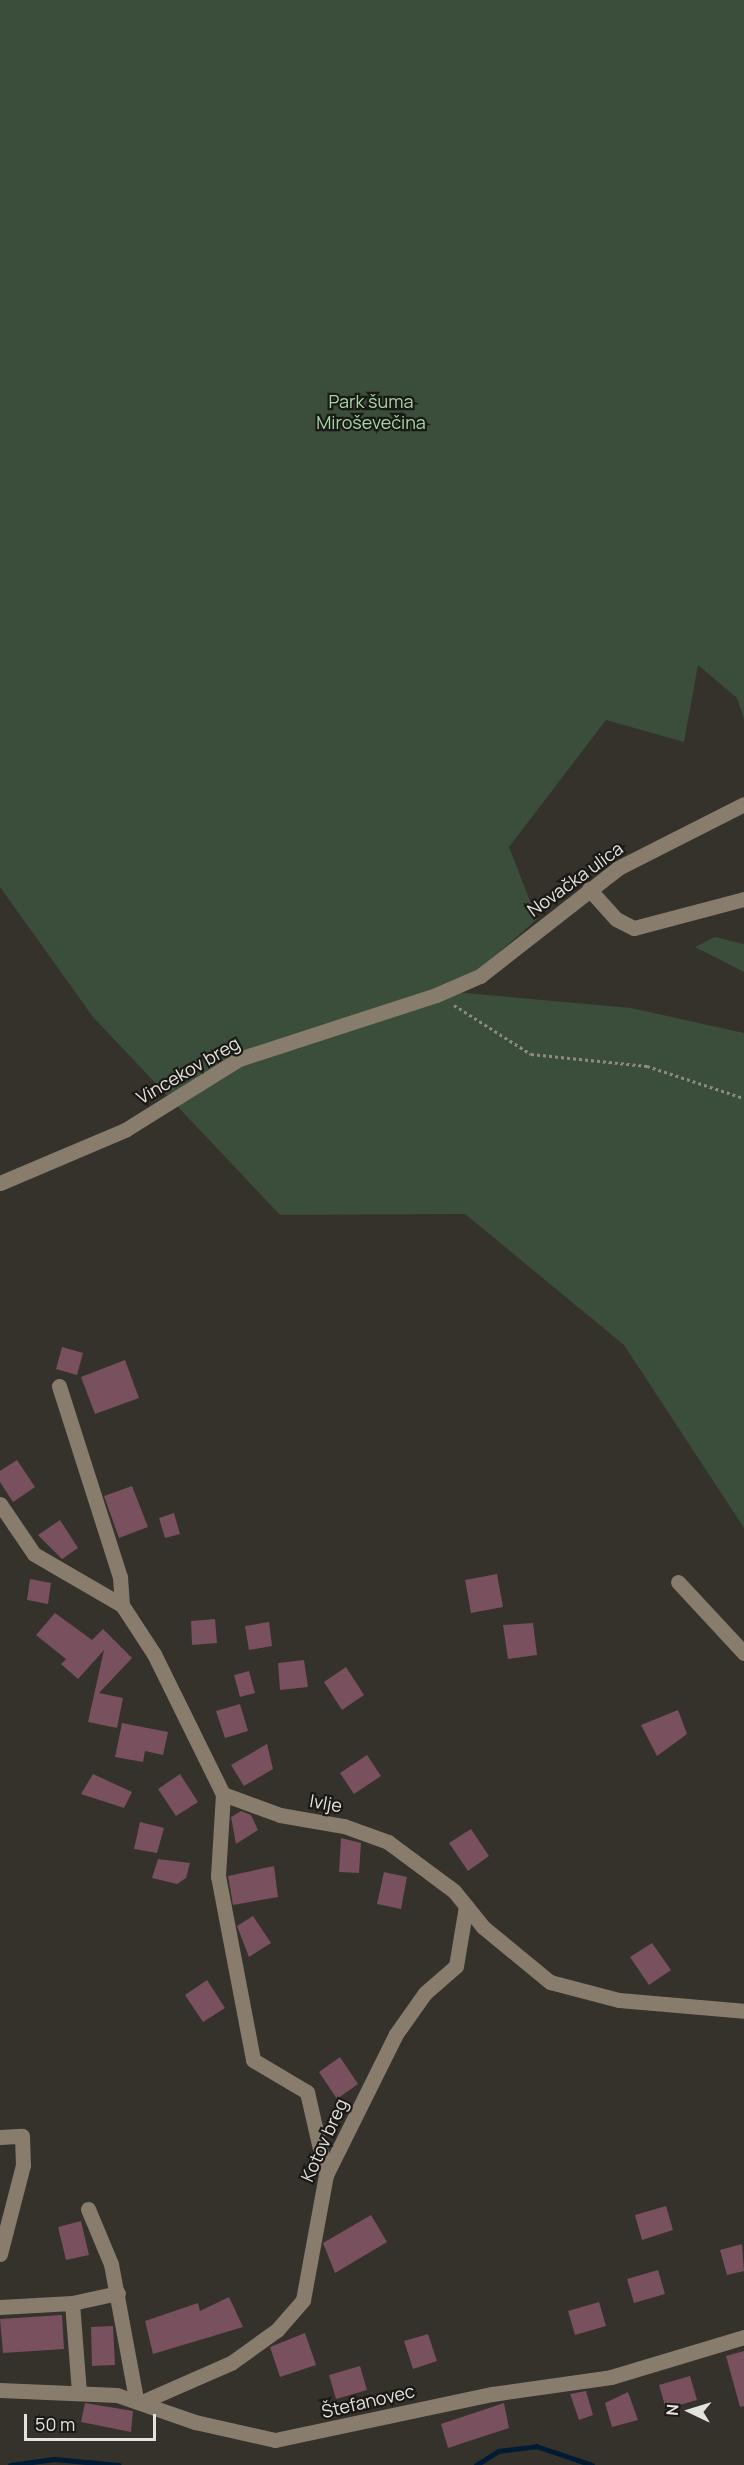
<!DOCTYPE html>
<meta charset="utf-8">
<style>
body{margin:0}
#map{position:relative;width:744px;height:2465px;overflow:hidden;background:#35312b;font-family:Manrope,sans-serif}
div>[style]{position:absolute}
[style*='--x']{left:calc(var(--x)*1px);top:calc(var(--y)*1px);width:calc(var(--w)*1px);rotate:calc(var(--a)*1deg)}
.green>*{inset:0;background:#3a4e3b}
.stream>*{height:5px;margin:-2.5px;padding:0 2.5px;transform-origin:2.5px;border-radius:2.5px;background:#001b33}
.building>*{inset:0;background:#79505d}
.path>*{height:3px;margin-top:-1.5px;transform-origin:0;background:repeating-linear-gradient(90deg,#8d8a85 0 3px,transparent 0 6px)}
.minor>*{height:15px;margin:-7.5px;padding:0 7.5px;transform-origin:7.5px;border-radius:7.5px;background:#887c6d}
span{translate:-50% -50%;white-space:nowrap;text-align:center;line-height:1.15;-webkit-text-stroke:4.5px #1b1916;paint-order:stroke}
.park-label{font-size:18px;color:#a2d7a5}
.street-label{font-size:18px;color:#e5e2de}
.north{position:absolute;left:660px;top:2381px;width:60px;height:60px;-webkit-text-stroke:4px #1b1916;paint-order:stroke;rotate:274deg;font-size:16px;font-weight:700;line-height:24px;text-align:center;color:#e5e2de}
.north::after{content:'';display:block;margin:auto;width:21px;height:27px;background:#e5e2de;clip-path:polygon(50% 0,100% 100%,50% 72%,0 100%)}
.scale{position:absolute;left:24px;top:2414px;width:132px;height:27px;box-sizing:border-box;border:3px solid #e5e2de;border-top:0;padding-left:8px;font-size:18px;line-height:21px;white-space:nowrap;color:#e5e2de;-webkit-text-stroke:4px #1b1916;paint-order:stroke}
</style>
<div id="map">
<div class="green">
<div style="clip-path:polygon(0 0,744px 0,744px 719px,737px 698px,698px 665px,684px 742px,606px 720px,509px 847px,537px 919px,454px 992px,631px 1008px,744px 1033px,744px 1528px,624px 1345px,465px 1214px,280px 1215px,93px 1017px,0 887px)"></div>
<div style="clip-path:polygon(715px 937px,744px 944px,744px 972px,695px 947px)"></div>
</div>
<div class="stream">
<div style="--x:10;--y:2465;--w:44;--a:-7.8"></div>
<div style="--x:54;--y:2459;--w:65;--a:5.3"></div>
<div style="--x:476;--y:2465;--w:26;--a:-32"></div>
<div style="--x:498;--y:2451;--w:38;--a:-7"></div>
<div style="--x:536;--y:2446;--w:59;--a:18.7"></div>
</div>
<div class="building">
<div style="clip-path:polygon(62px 1347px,83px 1353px,77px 1375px,56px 1369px)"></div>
<div style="clip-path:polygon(125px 1360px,139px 1398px,95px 1414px,81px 1377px)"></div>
<div style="clip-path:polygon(17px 1460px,35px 1487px,13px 1502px,0 1482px,0 1471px)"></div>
<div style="clip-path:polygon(132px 1486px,148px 1527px,119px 1538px,104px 1496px)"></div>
<div style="clip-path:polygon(174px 1513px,180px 1534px,165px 1538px,159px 1518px)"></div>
<div style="clip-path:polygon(60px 1520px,78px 1548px,62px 1559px,38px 1535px)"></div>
<div style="clip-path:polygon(497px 1574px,503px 1607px,471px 1613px,465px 1580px)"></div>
<div style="clip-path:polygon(30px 1579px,51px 1583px,48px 1604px,27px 1600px)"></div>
<div style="clip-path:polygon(55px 1613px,92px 1640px,103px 1629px,132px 1658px,99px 1693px,123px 1698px,117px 1728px,88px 1722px,104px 1650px,78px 1679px,61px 1664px,66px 1659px,36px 1635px)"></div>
<div style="clip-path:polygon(215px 1619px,217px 1643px,192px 1645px,191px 1621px)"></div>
<div style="clip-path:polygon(269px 1622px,272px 1646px,249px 1650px,245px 1626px)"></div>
<div style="clip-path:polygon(533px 1623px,537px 1655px,508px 1659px,503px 1625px)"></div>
<div style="clip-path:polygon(304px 1660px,308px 1687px,280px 1690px,278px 1663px)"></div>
<div style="clip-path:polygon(346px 1667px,364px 1695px,342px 1710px,324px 1682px)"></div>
<div style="clip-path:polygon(249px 1671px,255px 1693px,240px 1697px,234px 1675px)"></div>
<div style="clip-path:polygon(240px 1704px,248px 1731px,225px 1738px,216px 1711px)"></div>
<div style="clip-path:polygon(678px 1710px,687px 1734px,657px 1756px,641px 1725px)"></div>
<div style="clip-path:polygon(122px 1723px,168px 1732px,163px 1755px,145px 1751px,143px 1762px,115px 1757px)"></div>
<div style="clip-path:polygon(267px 1744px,273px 1769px,244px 1786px,231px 1765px)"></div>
<div style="clip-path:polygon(367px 1755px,381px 1776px,354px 1794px,340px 1773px)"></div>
<div style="clip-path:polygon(93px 1774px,132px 1792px,124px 1808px,81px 1794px)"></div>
<div style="clip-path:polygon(180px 1774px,198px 1802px,176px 1816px,158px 1789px)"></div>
<div style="clip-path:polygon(241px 1811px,251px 1815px,258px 1830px,236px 1844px,231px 1817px)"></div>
<div style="clip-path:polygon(140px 1822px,164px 1828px,157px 1853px,134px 1849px)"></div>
<div style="clip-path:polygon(471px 1829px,489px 1856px,468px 1871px,449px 1843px)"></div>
<div style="clip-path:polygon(341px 1838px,361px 1843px,359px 1873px,339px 1872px)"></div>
<div style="clip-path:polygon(158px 1859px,190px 1863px,186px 1878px,177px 1884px,152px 1878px)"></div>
<div style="clip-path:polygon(274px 1866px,278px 1897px,233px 1905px,228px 1876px)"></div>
<div style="clip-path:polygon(384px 1872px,407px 1877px,401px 1909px,377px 1904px)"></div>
<div style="clip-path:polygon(253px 1916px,271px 1943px,249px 1957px,237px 1926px)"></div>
<div style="clip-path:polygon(652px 1943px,671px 1970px,649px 1985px,630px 1957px)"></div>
<div style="clip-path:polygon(207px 1980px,225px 2008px,203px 2022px,185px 1995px)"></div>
<div style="clip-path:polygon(340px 2057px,358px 2084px,337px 2099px,319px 2072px)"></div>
<div style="clip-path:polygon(666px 2206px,673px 2230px,642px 2240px,635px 2215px)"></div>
<div style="clip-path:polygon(371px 2215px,387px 2242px,335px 2273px,323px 2243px)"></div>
<div style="clip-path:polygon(81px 2221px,89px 2255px,66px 2260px,58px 2227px)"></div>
<div style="clip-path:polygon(742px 2244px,744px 2271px,727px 2275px,720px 2250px)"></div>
<div style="clip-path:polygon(658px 2270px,665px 2294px,634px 2303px,627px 2279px)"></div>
<div style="clip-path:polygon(229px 2297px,243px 2327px,153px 2354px,145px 2321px,198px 2303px,200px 2311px)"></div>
<div style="clip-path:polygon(599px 2302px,606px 2326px,575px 2335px,568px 2311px)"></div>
<div style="clip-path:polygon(62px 2315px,64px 2349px,3px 2353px,0 2319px)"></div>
<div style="clip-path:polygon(113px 2326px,115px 2365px,92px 2366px,91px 2327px)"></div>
<div style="clip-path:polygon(305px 2333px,316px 2365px,280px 2377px,270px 2347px)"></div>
<div style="clip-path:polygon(428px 2334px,437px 2361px,413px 2369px,404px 2341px)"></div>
<div style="clip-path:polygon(744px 2351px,744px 2406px,740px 2407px,726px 2356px)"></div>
<div style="clip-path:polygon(360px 2366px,367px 2390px,336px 2399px,329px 2375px)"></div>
<div style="clip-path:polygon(690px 2376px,697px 2400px,666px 2409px,659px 2385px)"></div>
<div style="clip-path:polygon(586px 2391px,593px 2415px,579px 2420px,570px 2394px)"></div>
<div style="clip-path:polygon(628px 2392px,638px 2420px,612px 2427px,605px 2403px)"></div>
<div style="clip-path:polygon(85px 2403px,133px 2411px,131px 2432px,81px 2422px)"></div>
<div style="clip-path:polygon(504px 2403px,509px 2428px,448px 2448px,441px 2424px)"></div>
</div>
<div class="path">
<div style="--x:454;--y:1005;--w:91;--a:32.5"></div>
<div style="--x:531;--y:1054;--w:117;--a:5.9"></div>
<div style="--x:647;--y:1066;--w:102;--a:18.3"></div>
</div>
<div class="minor">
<div style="--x:589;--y:889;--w:40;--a:48"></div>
<div style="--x:616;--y:919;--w:20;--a:27"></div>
<div style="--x:634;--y:928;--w:114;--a:-14.8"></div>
<div style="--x:0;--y:1183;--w:136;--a:-23"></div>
<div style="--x:125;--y:1130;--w:134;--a:-31.9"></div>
<div style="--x:239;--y:1059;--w:207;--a:-18"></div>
<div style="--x:436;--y:995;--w:48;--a:-23.4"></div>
<div style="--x:480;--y:976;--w:175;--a:-38"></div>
<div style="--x:618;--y:868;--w:141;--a:-26.9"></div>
<div style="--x:59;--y:1386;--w:201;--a:72.3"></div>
<div style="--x:120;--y:1577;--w:28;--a:86"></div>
<div style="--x:0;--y:1504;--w:60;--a:55.8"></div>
<div style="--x:34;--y:1554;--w:102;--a:30.1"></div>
<div style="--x:122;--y:1605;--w:59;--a:56.9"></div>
<div style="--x:154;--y:1654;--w:156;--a:63.8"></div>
<div style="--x:223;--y:1794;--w:61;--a:20.2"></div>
<div style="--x:280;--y:1815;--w:65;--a:9.8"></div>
<div style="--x:344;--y:1826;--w:47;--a:20"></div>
<div style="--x:388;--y:1842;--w:82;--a:36.6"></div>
<div style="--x:454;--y:1891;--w:46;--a:51.1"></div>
<div style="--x:483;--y:1927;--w:87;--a:39.4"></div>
<div style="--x:550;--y:1982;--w:71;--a:14.6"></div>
<div style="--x:619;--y:2000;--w:125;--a:5"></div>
<div style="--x:678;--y:1582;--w:97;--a:47.1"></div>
<div style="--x:223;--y:1794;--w:82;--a:93.5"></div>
<div style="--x:218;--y:1876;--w:187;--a:79.2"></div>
<div style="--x:253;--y:2060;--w:63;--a:30.7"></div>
<div style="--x:307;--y:2092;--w:85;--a:77.1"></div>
<div style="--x:0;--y:2137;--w:22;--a:-3"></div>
<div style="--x:22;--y:2136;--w:29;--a:88"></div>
<div style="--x:23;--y:2165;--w:92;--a:104.5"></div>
<div style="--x:88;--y:2209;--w:60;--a:67.3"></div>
<div style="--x:111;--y:2264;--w:137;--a:79.5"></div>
<div style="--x:72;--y:2303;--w:47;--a:-12.3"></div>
<div style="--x:0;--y:2307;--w:72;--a:-3.2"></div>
<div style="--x:72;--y:2303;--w:89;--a:85.5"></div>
<div style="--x:0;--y:2390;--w:117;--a:2.4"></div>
<div style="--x:117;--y:2395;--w:83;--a:19.1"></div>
<div style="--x:195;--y:2422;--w:82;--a:12.7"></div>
<div style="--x:275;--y:2440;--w:222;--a:-12"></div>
<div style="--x:492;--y:2394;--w:120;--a:-8.1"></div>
<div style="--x:611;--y:2377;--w:139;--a:-16.7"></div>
<div style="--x:144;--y:2401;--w:95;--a:-23.6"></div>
<div style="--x:231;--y:2363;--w:57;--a:-35.7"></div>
<div style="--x:277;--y:2330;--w:40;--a:-49"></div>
<div style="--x:303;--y:2300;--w:127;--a:-79.6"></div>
<div style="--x:326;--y:2175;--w:157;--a:-63.6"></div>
<div style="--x:396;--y:2034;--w:50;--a:-54.7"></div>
<div style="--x:425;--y:1993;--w:41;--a:-41.1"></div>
<div style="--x:456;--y:1966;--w:61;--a:-80.5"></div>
</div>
<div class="park-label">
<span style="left:371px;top:412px">Park šuma<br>Miroševečina</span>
</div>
<div class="street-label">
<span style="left:575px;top:879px;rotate:-36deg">Novačka ulica</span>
<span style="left:188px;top:1070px;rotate:-30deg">Vincekov breg</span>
<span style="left:326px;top:1803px;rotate:10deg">Ivlje</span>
<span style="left:324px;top:2140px;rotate:-66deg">Kotov breg</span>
<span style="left:368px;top:2401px;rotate:-13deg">Štefanovec</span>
</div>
<div class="north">N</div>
<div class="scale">50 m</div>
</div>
